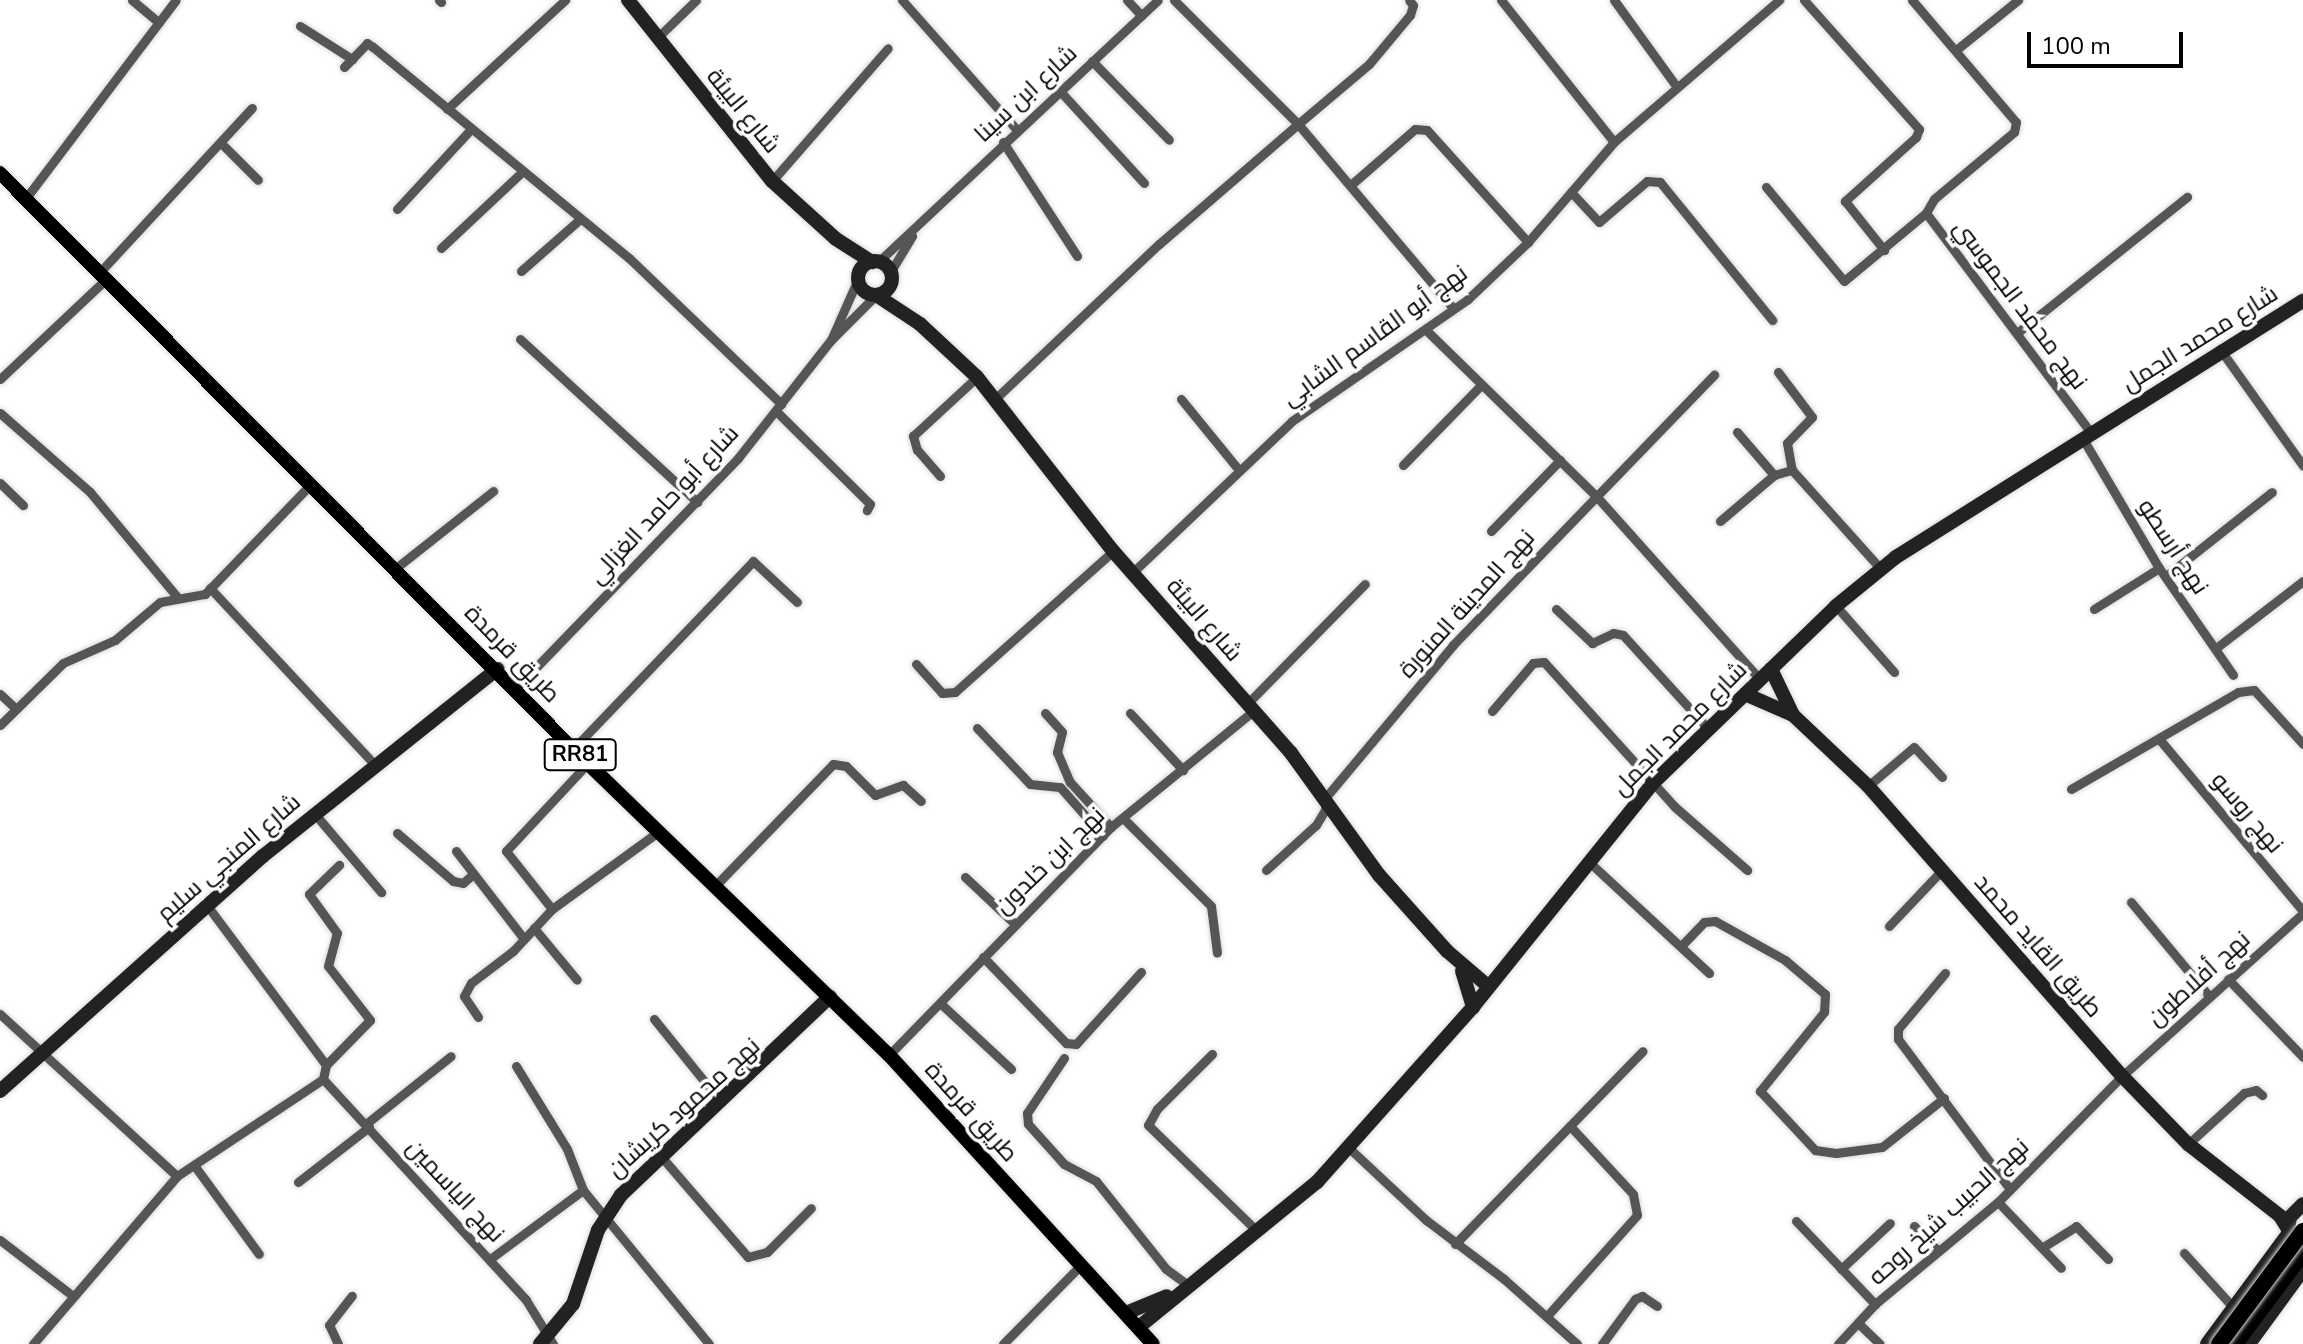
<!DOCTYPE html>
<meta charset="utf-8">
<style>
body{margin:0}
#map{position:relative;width:2303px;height:1344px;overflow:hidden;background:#fff;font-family:"Nunito Sans",Cairo,sans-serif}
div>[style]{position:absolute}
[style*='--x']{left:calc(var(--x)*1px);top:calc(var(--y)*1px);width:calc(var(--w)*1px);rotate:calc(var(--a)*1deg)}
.roads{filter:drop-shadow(0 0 2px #dbdbdb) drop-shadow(0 0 2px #dbdbdb)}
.street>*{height:9px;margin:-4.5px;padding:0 4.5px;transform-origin:4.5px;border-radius:4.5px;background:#555}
.secondary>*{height:14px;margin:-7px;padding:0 7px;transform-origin:7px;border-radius:7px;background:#222}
.secondary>.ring{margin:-7px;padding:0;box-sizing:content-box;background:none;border:14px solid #222;border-radius:50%}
.primary>*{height:14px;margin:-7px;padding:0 7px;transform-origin:7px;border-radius:7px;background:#000}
.highway>*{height:16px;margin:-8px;padding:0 8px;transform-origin:8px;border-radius:8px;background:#000}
.bridges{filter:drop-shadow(0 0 2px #dbdbdb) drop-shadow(0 0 2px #dbdbdb)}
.highway-bridge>*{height:16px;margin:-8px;padding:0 8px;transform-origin:8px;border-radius:8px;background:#000}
span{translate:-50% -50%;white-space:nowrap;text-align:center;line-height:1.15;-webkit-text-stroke:7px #fff;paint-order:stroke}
.shield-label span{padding:2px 6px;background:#fff;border:2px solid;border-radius:6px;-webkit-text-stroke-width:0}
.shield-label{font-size:22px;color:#000;font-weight:700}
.street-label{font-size:24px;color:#000}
.scale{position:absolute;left:2027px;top:32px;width:156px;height:36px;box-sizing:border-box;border:4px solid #000;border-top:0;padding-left:10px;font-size:24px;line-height:28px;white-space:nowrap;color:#000;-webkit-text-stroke:6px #fff;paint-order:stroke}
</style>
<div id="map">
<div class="roads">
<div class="street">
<div style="--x:132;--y:0;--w:35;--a:40"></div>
<div style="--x:439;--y:0;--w:3;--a:45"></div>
<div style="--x:902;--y:0;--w:172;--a:48.5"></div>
<div style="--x:1127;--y:0;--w:21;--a:47"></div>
<div style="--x:1174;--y:0;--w:175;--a:45"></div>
<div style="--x:1298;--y:124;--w:93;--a:-40.2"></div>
<div style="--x:1369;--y:64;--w:64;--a:-50.1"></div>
<div style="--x:1410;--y:15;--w:10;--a:-73"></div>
<div style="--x:1413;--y:5;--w:6;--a:-129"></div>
<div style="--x:1501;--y:0;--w:181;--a:51.5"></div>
<div style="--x:1614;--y:0;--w:106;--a:54.2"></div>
<div style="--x:1804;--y:0;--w:173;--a:48.3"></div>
<div style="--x:1919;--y:129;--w:9;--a:111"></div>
<div style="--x:1916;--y:137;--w:96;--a:138"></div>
<div style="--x:1845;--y:201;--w:63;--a:51.5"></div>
<div style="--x:1912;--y:0;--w:160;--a:49.6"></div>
<div style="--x:2016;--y:122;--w:10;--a:101"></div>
<div style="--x:2014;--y:132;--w:104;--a:140.1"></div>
<div style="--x:1934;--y:199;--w:16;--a:120"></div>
<div style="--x:300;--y:26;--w:62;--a:32.4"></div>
<div style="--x:658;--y:37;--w:53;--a:-44.2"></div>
<div style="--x:1956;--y:50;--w:80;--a:-38.9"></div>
<div style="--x:1092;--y:61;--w:110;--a:45.7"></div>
<div style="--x:344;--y:67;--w:33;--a:-46"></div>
<div style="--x:367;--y:43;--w:7;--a:34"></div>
<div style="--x:373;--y:47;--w:332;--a:39.5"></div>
<div style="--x:629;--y:258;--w:211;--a:43.8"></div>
<div style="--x:1059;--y:90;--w:126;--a:47.6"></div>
<div style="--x:447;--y:109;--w:161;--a:-42.7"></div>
<div style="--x:1003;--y:142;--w:136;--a:57"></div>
<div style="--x:221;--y:143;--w:52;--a:45"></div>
<div style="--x:772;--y:181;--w:176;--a:-48.9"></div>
<div style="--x:1353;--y:183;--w:82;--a:-41.1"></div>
<div style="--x:1415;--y:129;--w:12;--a:5"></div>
<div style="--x:1427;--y:130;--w:151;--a:48"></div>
<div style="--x:1766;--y:187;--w:122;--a:50.3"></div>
<div style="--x:1844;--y:281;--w:107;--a:-39.7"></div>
<div style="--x:1926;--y:213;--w:276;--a:53.1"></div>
<div style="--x:1571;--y:192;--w:41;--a:47"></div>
<div style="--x:1599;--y:222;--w:63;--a:-40.5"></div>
<div style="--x:1647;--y:181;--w:13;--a:4"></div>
<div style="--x:1660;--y:182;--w:178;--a:50.9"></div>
<div style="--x:26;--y:198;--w:248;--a:-52.9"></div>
<div style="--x:397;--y:209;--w:109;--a:-47.2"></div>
<div style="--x:441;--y:248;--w:111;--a:-43.2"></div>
<div style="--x:878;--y:262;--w:383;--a:-43.1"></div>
<div style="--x:521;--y:271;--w:77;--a:-41.3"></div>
<div style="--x:891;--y:271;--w:41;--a:-59"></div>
<div style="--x:99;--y:273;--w:225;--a:-47.2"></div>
<div style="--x:858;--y:279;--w:67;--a:113.9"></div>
<div style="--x:831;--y:340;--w:64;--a:-45"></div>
<div style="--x:1426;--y:330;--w:239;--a:44.3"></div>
<div style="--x:1597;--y:497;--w:244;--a:48.2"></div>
<div style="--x:2017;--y:333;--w:218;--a:-38.7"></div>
<div style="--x:520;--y:339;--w:241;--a:42.6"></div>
<div style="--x:2220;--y:349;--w:143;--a:54.6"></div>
<div style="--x:1778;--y:372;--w:56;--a:52.9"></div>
<div style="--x:1812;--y:417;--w:36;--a:134"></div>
<div style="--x:1787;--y:443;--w:27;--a:80"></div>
<div style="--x:0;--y:379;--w:146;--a:-43.3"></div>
<div style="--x:996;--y:398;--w:224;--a:-43.4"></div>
<div style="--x:1159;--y:244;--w:184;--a:-40.8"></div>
<div style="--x:1298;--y:124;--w:241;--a:49.9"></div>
<div style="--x:1181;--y:399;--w:90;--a:50.8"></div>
<div style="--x:776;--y:411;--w:132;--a:44.7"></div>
<div style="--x:870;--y:504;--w:7;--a:117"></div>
<div style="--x:0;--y:413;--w:120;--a:41.3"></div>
<div style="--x:90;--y:492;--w:138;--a:50.3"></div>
<div style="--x:1737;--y:432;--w:57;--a:49.3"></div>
<div style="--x:2083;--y:439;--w:150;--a:59.5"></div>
<div style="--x:2159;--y:568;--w:130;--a:55.3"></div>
<div style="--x:1403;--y:465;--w:112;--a:-45.7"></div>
<div style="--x:940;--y:476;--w:35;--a:-131"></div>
<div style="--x:917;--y:450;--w:15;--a:-106"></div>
<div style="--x:913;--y:436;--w:87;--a:-42.7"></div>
<div style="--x:0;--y:483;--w:32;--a:44"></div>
<div style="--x:1720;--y:521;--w:71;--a:-40.4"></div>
<div style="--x:1774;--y:475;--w:19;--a:-16"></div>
<div style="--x:1792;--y:470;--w:132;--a:48.1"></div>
<div style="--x:1491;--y:531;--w:99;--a:-45.8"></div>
<div style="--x:396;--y:568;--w:124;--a:-38.4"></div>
<div style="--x:1133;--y:572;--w:219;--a:-43.5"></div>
<div style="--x:1292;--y:421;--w:214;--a:-34.7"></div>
<div style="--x:1468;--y:299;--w:83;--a:-43.5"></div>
<div style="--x:1528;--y:242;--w:132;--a:-49.3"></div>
<div style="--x:1614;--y:142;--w:218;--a:-40.7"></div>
<div style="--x:2166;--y:576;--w:135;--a:-38.4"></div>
<div style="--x:210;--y:588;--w:242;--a:47"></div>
<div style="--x:1836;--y:606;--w:88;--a:48.7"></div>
<div style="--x:1556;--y:609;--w:50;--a:43.4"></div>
<div style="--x:1592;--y:643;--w:23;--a:-25"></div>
<div style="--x:1613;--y:633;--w:10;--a:11"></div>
<div style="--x:1623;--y:635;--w:128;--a:47.8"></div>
<div style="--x:2094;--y:609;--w:77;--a:-32.2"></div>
<div style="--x:2216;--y:648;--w:110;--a:-37.6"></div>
<div style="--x:916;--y:664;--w:39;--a:48"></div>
<div style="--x:942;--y:693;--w:13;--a:-4"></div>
<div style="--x:955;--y:692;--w:212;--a:-41.7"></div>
<div style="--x:516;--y:688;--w:320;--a:-46"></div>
<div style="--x:738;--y:458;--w:150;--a:-51.8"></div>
<div style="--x:0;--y:694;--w:21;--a:43"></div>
<div style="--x:1247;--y:704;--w:168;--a:-45.5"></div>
<div style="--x:1492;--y:711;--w:63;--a:-49.5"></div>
<div style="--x:1533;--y:663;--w:11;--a:-5"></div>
<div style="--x:1544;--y:662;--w:195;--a:47.9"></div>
<div style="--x:1675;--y:807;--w:96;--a:41.2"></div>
<div style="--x:1045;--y:713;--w:25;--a:48"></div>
<div style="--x:1062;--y:732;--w:21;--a:104"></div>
<div style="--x:1057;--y:752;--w:33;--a:67"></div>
<div style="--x:1070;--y:782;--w:61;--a:47.7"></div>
<div style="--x:1130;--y:713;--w:78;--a:47.1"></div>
<div style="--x:0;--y:725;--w:88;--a:-44.5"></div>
<div style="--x:63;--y:663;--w:57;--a:-23.9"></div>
<div style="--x:115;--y:640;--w:59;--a:-40.2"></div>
<div style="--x:160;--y:602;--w:46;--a:-10.1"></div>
<div style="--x:205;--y:594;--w:154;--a:-46.1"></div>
<div style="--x:977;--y:728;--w:77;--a:46.6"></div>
<div style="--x:1030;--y:784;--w:30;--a:6"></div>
<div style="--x:1060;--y:787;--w:65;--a:48.7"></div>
<div style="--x:2160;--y:740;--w:223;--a:50.1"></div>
<div style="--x:573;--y:749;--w:260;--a:-46.2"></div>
<div style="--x:753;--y:561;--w:60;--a:43"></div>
<div style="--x:1868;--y:786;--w:60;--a:-40.3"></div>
<div style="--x:1914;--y:747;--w:41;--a:47"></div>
<div style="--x:2071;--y:789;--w:193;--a:-30.1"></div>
<div style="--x:2238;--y:692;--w:16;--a:-7"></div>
<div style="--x:2254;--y:690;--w:73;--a:47.8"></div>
<div style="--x:314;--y:813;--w:104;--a:49.7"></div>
<div style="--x:1123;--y:818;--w:124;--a:45"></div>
<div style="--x:1211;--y:906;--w:47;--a:82.7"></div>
<div style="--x:397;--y:833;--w:74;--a:40.6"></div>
<div style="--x:453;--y:881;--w:10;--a:11"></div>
<div style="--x:463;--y:883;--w:13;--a:-42"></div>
<div style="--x:456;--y:851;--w:111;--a:52.3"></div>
<div style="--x:1588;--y:861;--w:165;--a:42.8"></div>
<div style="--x:1266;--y:870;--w:67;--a:-42"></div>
<div style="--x:1316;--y:825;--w:17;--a:-59"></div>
<div style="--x:1325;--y:810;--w:13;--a:-86"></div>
<div style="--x:1326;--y:797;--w:198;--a:-50.1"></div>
<div style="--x:1453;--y:645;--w:376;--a:-46"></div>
<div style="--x:965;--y:877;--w:67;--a:43.2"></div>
<div style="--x:714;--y:887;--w:171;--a:-45.9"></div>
<div style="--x:833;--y:764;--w:13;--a:9"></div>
<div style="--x:846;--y:766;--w:41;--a:45"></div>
<div style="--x:875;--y:795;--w:30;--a:-20"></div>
<div style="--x:903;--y:785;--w:24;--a:42"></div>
<div style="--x:2131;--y:902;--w:122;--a:50.3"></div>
<div style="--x:552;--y:909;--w:74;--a:-128.4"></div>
<div style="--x:506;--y:851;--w:120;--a:-47"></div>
<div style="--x:1889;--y:926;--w:77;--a:-46.6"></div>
<div style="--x:534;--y:928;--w:67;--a:50.4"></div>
<div style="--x:1682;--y:945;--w:32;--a:-46"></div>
<div style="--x:1704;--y:922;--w:11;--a:-5"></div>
<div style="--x:1715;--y:921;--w:80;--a:29.1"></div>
<div style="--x:1785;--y:960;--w:52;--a:40.4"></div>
<div style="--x:1825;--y:994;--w:18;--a:93"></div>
<div style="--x:1824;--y:1012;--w:102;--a:129"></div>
<div style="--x:1760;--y:1091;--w:81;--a:47"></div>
<div style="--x:1815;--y:1150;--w:21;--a:8"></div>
<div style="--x:1836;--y:1153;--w:46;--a:-7.4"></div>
<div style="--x:1882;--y:1147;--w:79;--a:-38.3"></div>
<div style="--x:983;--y:957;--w:120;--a:46"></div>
<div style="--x:1066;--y:1043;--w:10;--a:6"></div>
<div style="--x:1076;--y:1044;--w:97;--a:-47.9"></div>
<div style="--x:1945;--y:973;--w:73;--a:130"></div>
<div style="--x:1898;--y:1029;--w:10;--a:90"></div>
<div style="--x:1898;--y:1039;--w:187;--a:53.3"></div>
<div style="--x:2228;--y:979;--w:108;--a:46.1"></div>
<div style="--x:940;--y:1003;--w:97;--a:42.9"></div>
<div style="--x:0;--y:1014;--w:240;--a:42.5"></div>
<div style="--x:478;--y:1017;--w:25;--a:-124"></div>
<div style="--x:464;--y:996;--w:15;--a:-62"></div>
<div style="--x:471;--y:983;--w:53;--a:-37.3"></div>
<div style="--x:513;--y:951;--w:57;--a:-47.1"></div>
<div style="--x:552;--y:909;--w:131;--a:-36"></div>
<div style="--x:654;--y:1019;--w:107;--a:51.1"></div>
<div style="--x:1212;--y:1054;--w:78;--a:135"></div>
<div style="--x:1157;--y:1109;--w:18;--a:119"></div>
<div style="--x:1148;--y:1125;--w:153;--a:44.2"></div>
<div style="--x:889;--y:1055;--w:318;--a:-45.8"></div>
<div style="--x:1111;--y:827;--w:183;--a:-39.2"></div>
<div style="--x:1064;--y:1058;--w:66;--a:123.9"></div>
<div style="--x:1027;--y:1113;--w:11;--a:85"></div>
<div style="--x:1028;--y:1124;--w:54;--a:48"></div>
<div style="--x:1064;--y:1164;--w:36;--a:28"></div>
<div style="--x:1096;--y:1181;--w:112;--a:51.5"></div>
<div style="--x:1166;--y:1269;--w:26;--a:36"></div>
<div style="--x:326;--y:1065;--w:63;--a:-45.6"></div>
<div style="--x:370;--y:1020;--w:68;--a:-127.9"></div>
<div style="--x:328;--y:966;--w:34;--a:-75"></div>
<div style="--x:337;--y:933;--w:48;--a:-125.7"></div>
<div style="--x:309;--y:894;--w:42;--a:-44"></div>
<div style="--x:516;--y:1066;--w:97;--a:58.4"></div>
<div style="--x:567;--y:1149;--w:44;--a:68.7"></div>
<div style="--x:323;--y:1079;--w:300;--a:47.4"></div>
<div style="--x:526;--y:1300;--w:52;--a:58.5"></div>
<div style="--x:367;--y:1123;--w:107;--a:-38.6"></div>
<div style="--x:2188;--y:1144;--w:76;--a:-42.3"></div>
<div style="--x:2244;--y:1093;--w:12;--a:-14"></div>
<div style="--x:2256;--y:1090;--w:8;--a:40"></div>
<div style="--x:1348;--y:1147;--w:107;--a:43.1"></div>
<div style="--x:1426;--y:1220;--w:98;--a:37.1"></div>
<div style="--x:1504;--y:1279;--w:98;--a:41.7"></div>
<div style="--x:659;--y:1154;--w:136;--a:49.2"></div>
<div style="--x:748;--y:1257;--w:20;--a:-15"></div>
<div style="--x:767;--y:1252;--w:62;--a:-45"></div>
<div style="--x:194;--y:1165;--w:110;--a:53.9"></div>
<div style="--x:298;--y:1182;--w:90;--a:-37.8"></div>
<div style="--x:1998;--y:1202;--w:91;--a:46.3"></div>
<div style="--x:1796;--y:1221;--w:115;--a:46.4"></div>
<div style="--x:1914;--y:1226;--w:35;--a:46"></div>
<div style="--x:0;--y:1240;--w:92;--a:37.5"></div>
<div style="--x:1455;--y:1244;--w:269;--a:-45.8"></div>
<div style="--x:2043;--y:1247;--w:39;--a:-32"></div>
<div style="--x:2076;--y:1226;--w:46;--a:45.9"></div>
<div style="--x:2184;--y:1253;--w:73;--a:47.8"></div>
<div style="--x:490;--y:1259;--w:116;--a:-36.6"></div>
<div style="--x:583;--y:1190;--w:199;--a:50.7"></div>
<div style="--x:1841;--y:1269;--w:67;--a:-43.2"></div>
<div style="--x:1547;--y:1316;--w:135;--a:-48.3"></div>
<div style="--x:1637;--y:1215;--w:21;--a:-101"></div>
<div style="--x:1633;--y:1194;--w:93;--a:-132.8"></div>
<div style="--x:1858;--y:1323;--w:30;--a:44"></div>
<div style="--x:33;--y:1344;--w:221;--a:-49.4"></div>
<div style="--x:177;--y:1176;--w:175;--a:-33.6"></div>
<div style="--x:323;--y:1079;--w:14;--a:-78"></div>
<div style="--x:326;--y:1065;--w:201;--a:-126.7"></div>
<div style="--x:338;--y:1344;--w:21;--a:-115"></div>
<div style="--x:329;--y:1325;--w:37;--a:-52"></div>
<div style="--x:1003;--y:1344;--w:111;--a:-45.4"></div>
<div style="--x:1602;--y:1344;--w:56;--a:-53.7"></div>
<div style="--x:1635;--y:1299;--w:8;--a:-23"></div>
<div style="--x:1642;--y:1296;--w:18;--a:34"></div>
<div style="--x:1838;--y:1344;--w:54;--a:-47.2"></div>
<div style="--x:1875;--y:1304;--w:160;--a:-39.7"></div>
<div style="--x:1998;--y:1202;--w:177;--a:-45.5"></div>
<div style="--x:2122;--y:1076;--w:244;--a:-42"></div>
</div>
<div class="secondary">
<div style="--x:628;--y:0;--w:231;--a:51.5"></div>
<div style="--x:772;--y:181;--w:86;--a:42.2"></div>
<div style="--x:836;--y:239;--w:43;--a:32.6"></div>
<div class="ring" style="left:858px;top:261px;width:20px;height:20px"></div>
<div style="--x:876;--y:295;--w:53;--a:33.4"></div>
<div style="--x:920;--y:324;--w:78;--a:42.9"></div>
<div style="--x:977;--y:377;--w:221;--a:52"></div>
<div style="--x:1113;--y:551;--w:269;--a:48.6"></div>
<div style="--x:1291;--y:753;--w:150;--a:54.2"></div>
<div style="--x:1379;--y:875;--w:102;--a:48.2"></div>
<div style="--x:1447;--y:951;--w:55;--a:40.6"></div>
<div style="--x:1771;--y:669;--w:51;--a:64.4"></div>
<div style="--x:1793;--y:715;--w:103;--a:43.4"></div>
<div style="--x:1868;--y:786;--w:386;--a:48.8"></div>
<div style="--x:2122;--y:1076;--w:95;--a:45.9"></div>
<div style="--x:2188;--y:1144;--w:117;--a:38"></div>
<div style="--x:2280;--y:1216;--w:15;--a:58"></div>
<div style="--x:1745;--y:694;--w:52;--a:23.6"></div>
<div style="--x:1462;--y:971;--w:38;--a:73"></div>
<div style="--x:0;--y:1091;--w:353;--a:-41.8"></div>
<div style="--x:263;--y:856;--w:300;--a:-38.6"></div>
<div style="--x:2288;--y:1231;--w:14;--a:-82"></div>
<div style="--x:2290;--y:1217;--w:18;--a:-45"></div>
<div style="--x:1126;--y:1313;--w:44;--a:-22.5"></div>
<div style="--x:1139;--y:1327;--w:230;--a:-39.2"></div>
<div style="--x:1317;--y:1182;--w:234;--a:-48.3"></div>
<div style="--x:1473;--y:1007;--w:287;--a:-51.2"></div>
<div style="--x:1653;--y:783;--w:255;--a:-44"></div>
<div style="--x:1836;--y:606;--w:77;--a:-39.2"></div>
<div style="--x:1896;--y:557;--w:481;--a:-32.2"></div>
<div style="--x:540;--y:1344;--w:52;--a:-50.5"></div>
<div style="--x:573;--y:1304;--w:78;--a:-71.3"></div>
<div style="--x:598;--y:1230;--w:42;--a:-56.7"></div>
<div style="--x:621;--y:1195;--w:288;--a:-43.5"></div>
<div style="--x:2207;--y:1344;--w:137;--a:-53.6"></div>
<div style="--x:2249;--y:1344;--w:92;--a:-53.9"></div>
</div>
<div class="primary">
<div style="--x:0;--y:173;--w:812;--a:45.15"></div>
<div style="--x:573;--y:749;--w:440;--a:44.1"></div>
<div style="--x:889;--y:1055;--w:391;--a:47.6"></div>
</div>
<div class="highway">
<div style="--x:2235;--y:1344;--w:114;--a:-53.2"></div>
</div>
</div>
<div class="bridges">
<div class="highway-bridge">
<div style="--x:2219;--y:1344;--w:141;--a:-53.4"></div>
</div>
</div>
<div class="shield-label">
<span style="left:580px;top:755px">RR81</span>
</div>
<div class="street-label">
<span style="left:1026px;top:94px;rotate:-43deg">شارع ابن سينا</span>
<span style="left:743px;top:111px;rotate:51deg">شارع البيئة</span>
<span style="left:2020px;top:305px;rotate:53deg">نهج محمد الجموسي</span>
<span style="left:1375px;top:336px;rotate:-36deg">نهج أبو القاسم الشابي</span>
<span style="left:2200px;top:339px;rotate:-32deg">شارع محمد الجمل</span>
<span style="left:664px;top:505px;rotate:-47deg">شارع أبو حامد الغزالي</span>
<span style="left:2173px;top:547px;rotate:57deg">نهج أرسطو</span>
<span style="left:1467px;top:604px;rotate:-48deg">نهج المدينة المنورة</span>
<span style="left:1204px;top:620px;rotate:49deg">شارع البيئة</span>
<span style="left:512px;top:654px;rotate:46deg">طريق قرمدة</span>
<span style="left:1680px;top:729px;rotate:-45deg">شارع محمد الجمل</span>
<span style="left:2247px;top:813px;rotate:50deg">نهج روسو</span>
<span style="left:229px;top:858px;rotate:-41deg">شارع المنجي سليم</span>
<span style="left:1050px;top:861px;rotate:-44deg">نهج ابن خلدون</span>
<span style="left:2038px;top:946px;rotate:49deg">طريق القايد محمد</span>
<span style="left:2199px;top:979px;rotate:-42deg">نهج أفلاطون</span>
<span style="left:684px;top:1108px;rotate:-42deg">نهج محمود كريشان</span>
<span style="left:971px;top:1112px;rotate:48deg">طريق قرمدة</span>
<span style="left:455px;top:1191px;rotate:47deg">نهج الياسمين</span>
<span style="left:1949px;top:1212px;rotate:-42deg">نهج الحبيب شيخ روحه</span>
</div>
<div class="scale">100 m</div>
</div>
